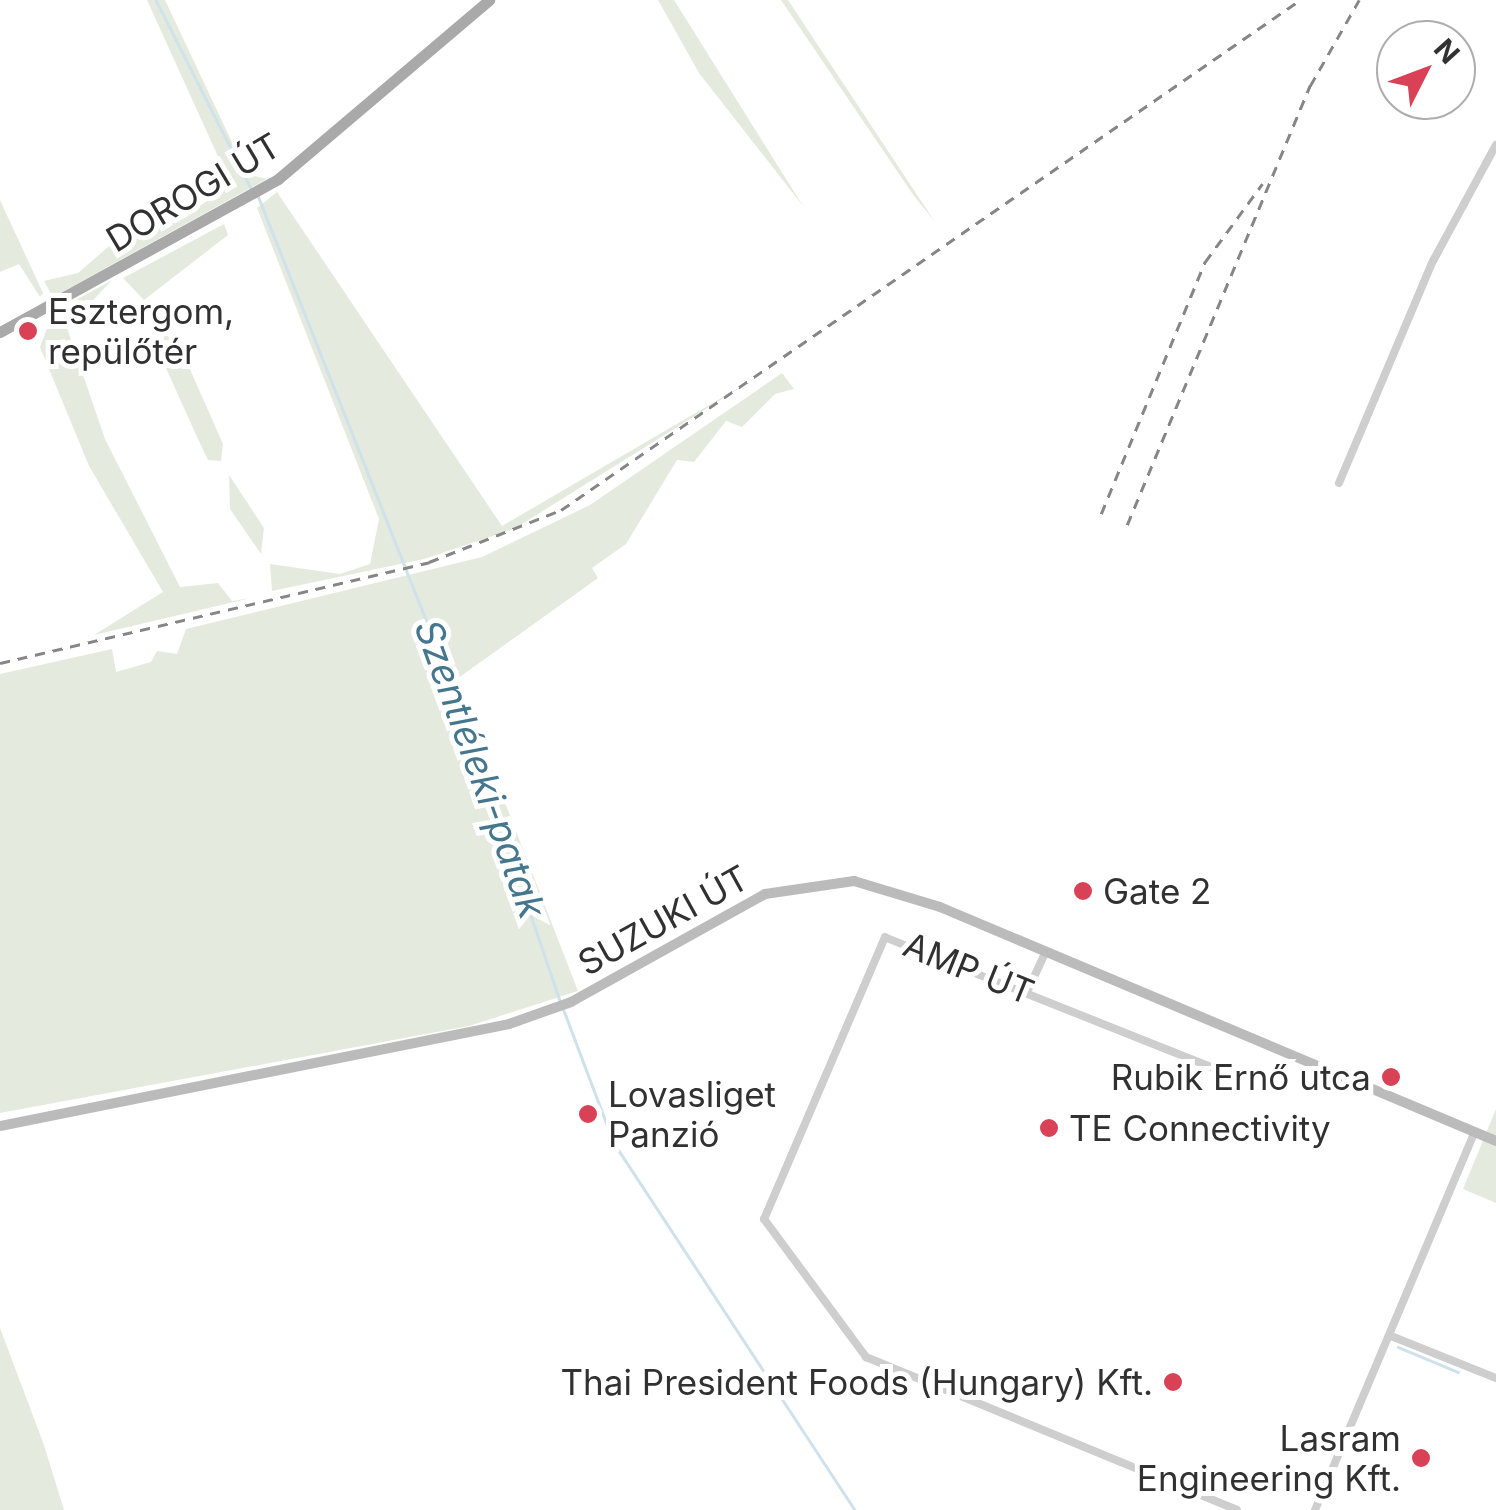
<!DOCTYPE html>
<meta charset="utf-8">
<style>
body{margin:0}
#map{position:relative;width:1496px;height:1510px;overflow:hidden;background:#fff;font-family:Inter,sans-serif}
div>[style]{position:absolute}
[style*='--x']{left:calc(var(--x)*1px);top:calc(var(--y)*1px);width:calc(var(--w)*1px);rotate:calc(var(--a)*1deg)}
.green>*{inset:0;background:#e5eade}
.stream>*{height:2.5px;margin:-1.25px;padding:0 1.25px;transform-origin:1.25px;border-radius:1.25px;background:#cfe1eb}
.street>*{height:8px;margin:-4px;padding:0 4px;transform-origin:4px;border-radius:4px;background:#cecece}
.secondary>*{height:10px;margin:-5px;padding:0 5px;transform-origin:5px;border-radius:5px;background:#bbb}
.primary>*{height:11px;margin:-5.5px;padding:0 5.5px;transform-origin:5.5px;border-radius:5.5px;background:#a9a9a9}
.rail>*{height:2.5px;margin-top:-1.25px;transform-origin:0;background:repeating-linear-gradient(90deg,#868686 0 10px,transparent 0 18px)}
.dots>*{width:28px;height:28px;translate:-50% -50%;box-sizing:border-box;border:5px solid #fff;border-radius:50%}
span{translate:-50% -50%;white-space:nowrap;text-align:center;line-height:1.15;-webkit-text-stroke:10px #fff;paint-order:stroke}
.street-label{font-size:35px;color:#313131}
.poi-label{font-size:35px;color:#313131}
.left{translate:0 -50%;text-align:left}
.right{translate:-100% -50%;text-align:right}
.water-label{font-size:38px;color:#44768e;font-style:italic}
.north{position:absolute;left:1376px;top:20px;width:100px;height:100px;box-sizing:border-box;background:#fff;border:2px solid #adadad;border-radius:50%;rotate:48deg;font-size:28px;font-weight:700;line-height:40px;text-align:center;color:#313131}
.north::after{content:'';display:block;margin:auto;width:35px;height:45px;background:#d94256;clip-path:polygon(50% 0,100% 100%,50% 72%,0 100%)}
</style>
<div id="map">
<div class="green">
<div style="clip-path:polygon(147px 0,165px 0,247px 174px,267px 179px,53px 297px,44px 281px,78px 273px,108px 247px,174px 223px,231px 185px)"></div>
<div style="clip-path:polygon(658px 0,674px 0,803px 206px,699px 73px)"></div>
<div style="clip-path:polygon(781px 0,788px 0,935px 222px,914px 196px)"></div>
<div style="clip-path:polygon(277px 192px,502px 526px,759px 376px,514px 529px,424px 559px,272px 591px,270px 564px,340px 574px,370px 564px,379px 519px,257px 208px)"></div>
<div style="clip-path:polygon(0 200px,43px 293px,40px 297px,19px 264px,0 272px)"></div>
<div style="clip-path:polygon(224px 224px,228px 235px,144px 300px,123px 278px)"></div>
<div style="clip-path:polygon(112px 280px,67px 328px,105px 439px,180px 587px,218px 583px,232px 601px,251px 598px,94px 635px,163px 592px,89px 466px,40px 347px,53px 313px)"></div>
<div style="clip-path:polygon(158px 327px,181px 349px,223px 444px,221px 461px,208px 460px,197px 437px,157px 348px)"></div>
<div style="clip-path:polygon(782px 373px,794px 389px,775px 394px,742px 427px,726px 421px,694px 462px,677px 460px,626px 544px,592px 568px,598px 578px,457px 679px,578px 991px,469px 1026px,0 1113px,0 674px,112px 649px,116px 672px,151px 662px,157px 651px,177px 654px,186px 629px,482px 557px,590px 505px)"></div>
<div style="clip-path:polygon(229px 475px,264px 528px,261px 554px,230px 509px)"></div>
<div style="clip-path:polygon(1496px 1109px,1496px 1203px,1463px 1189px)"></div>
<div style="clip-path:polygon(0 1328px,44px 1445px,64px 1510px,0 1510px)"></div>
</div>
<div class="stream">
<div style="--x:156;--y:0;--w:211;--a:63.2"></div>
<div style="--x:257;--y:193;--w:543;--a:68.39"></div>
<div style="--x:457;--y:698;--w:319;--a:71.2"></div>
<div style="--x:563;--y:1008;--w:144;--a:69.3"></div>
<div style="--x:614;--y:1143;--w:439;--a:56.7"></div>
<div style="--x:1398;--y:1347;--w:65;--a:22.6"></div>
</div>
<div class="street">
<div style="--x:1339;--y:483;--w:241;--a:-67.1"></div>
<div style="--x:1433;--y:261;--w:132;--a:-61.5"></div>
<div style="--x:1028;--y:990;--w:43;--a:-65.2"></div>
<div style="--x:1216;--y:1069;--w:356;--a:-158.3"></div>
<div style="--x:885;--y:937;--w:307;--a:113.2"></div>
<div style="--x:764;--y:1219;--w:172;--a:53.5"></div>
<div style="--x:866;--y:1357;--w:401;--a:22.4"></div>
<div style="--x:1391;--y:1336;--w:113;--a:21.8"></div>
<div style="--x:1315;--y:1510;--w:410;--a:-67.1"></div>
</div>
<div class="secondary">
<div style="--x:0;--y:1126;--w:519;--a:-11.33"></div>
<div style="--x:509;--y:1024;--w:66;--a:-19.5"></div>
<div style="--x:571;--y:1002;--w:222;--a:-29.1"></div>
<div style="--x:765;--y:894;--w:90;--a:-8.3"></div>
<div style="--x:854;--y:881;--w:90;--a:16.8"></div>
<div style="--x:940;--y:907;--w:603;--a:22.82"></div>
</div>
<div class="primary">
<div style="--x:0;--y:332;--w:317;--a:-28.8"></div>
<div style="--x:278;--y:179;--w:277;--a:-40.3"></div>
</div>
<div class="rail">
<div style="--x:1101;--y:514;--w:273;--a:-67.6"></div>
<div style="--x:1205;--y:262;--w:97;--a:-53.8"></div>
<div style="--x:1127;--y:525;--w:476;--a:-67.4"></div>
<div style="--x:1310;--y:86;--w:99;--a:-60.3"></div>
<div style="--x:0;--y:663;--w:441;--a:-13.2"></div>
<div style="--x:429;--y:562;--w:142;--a:-21.5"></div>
<div style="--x:561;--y:510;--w:898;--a:-34.61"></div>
</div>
<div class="dots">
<div style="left:28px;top:331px;background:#d94256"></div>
<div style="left:1083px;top:891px;background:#d94256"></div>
<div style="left:1391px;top:1077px;background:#d94256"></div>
<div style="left:588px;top:1114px;background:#d94256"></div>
<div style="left:1049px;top:1128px;background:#d94256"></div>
<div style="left:1173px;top:1382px;background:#d94256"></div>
<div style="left:1421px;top:1458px;background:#d94256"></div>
</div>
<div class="street-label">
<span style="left:193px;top:192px;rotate:-31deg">DOROGI ÚT</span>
<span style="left:663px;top:920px;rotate:-29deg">SUZUKI ÚT</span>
<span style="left:969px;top:968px;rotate:22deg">AMP ÚT</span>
</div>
<div class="poi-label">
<span class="left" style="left:48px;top:331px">Esztergom,<br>repülőtér</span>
<span class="left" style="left:1103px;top:891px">Gate 2</span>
<span class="right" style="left:1371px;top:1077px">Rubik Ernő utca</span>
<span class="left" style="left:608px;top:1114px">Lovasliget<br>Panzió</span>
<span class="left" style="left:1069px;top:1128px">TE Connectivity</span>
<span class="right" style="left:1153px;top:1382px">Thai President Foods (Hungary) Kft.</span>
<span class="right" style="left:1401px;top:1458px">Lasram<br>Engineering Kft.</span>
</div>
<div class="water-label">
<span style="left:480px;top:769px;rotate:70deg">Szentléleki-patak</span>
</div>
<div class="north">N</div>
</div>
